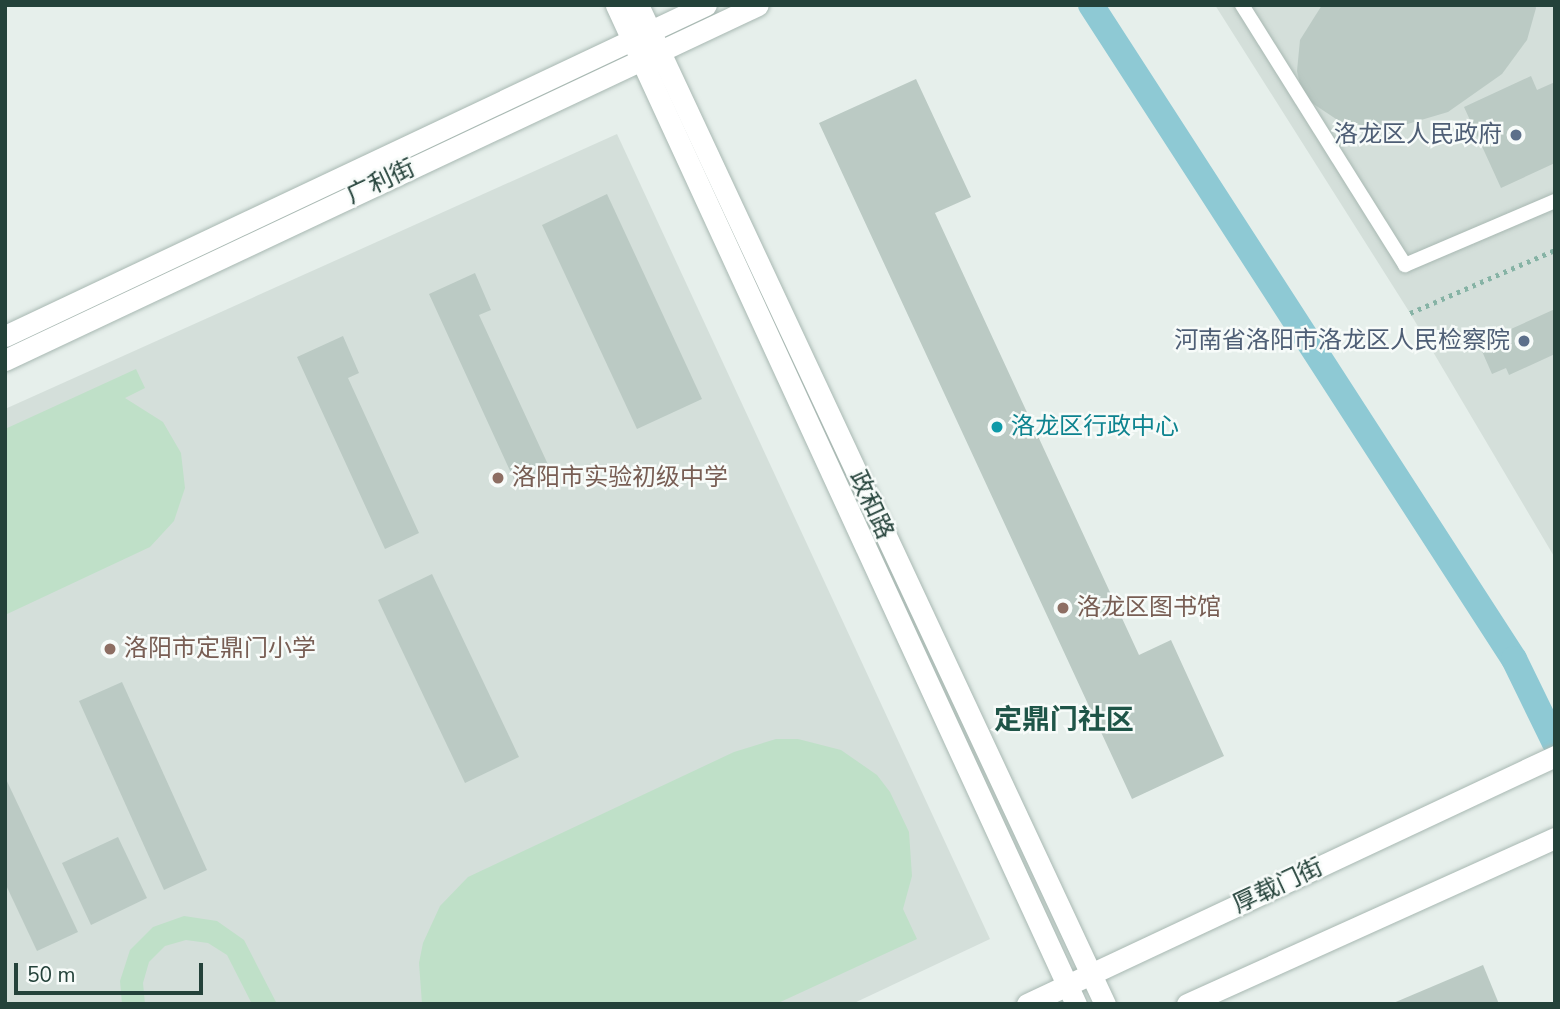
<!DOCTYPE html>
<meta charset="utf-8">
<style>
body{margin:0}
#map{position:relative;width:1560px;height:1009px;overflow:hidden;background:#e6efeb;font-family:"Nunito Sans","Noto Sans SC",sans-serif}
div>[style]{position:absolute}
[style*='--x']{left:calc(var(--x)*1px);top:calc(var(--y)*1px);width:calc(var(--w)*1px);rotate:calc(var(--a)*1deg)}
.built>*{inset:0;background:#d4dfda}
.green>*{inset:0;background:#bfe0c8}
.canal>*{height:26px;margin:-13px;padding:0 13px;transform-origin:13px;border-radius:13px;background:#8ec9d4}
.building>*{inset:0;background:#bbcac4}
.path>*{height:4.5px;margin-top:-2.25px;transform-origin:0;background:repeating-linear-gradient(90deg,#86b3a5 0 3.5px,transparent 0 8.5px)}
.roads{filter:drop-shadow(0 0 2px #a8b8b2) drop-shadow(0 0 2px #a8b8b2)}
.lane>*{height:14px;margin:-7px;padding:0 7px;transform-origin:7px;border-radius:7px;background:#fff}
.secondary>*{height:21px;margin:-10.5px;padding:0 10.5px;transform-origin:10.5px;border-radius:10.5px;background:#fff}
.dots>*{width:19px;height:19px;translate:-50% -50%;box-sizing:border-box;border:4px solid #f7fbf9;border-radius:50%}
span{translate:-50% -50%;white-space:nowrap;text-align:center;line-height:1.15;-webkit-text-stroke:5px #f7fbf9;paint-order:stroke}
.service-label{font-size:24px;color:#4e5e75}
.right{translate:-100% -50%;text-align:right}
.street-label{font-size:24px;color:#24423a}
.culture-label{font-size:24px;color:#0d838f}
.left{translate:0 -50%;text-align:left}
.education-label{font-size:24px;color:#785e54}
.quarter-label{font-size:28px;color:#1f5548;font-weight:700}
.frame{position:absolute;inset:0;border:7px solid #24423a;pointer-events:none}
.scale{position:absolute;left:14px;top:963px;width:189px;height:32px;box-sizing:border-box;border:4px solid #24423a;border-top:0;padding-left:9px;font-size:21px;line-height:24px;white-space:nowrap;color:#24423a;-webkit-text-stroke:5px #f7fbf9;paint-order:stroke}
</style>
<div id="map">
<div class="built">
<div style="clip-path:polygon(1215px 5px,1555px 5px,1555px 558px,1410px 313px)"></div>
<div style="clip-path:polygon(617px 134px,990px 939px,852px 1004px,5px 1004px,5px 409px)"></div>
</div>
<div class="green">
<div style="clip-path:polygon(136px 369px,145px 388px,125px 398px,163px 422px,181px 453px,185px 488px,174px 521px,150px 547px,5px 615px,5px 429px)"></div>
<div style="clip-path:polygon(776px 739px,798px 739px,841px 750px,877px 775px,890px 792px,909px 832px,912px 876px,903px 909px,917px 939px,776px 1004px,422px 1004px,419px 963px,423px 943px,440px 906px,468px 877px,734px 752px)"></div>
<div style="clip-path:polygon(184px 916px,217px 921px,244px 940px,277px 1004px,252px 1004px,227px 955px,208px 943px,186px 940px,165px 946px,149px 962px,143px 983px,145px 1004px,122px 1004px,120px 981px,130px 950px,153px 927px)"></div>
</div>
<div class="canal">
<div style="--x:1091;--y:5;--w:779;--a:57.11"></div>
<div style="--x:1514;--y:659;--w:93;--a:64"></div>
</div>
<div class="building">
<div style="clip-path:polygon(1322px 5px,1535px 5px,1536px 8px,1527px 40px,1502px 74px,1448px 112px,1394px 128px,1342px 123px,1312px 103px,1301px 89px,1297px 71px,1300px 40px)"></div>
<div style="clip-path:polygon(1531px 76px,1537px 90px,1555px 82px,1555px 163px,1501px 188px,1464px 107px)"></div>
<div style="clip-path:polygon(916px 79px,971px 197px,935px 213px,1139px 655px,1171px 640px,1224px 756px,1132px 799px,819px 123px)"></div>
<div style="clip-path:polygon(607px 194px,702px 399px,637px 429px,542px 225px)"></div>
<div style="clip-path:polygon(475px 273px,491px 310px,479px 315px,551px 471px,517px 486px,429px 294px)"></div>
<div style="clip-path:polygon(1555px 309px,1555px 354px,1509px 375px,1506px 368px,1492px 374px,1481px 349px,1493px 344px,1491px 338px)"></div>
<div style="clip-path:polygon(343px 336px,359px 373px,348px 378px,419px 533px,385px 549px,297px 357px)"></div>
<div style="clip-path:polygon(432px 574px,519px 757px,465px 783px,378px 600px)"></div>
<div style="clip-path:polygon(122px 682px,207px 870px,164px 890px,79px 701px)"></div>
<div style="clip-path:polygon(5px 777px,78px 932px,37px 951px,5px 883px)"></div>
<div style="clip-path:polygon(118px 837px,147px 898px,91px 925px,62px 863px)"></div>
<div style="clip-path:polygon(1483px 965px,1499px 1004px,1391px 1004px)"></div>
</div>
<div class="path">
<div style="--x:1410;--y:313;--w:158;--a:-23.5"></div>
</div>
<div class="roads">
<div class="lane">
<div style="--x:1242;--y:5;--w:307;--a:57.9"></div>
<div style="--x:1405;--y:265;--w:163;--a:-23.1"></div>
</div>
<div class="secondary">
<div style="--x:616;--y:5;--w:1100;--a:65.28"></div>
<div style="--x:638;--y:5;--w:1103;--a:64.95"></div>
<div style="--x:5;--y:336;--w:775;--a:-25.28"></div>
<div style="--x:5;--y:360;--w:832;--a:-25.24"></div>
<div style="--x:1027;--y:1004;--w:583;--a:-25.16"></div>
<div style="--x:1187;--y:1004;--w:404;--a:-24.3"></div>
</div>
</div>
<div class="dots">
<div style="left:1516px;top:135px;background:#5c6f8a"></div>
<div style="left:1524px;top:341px;background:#5c6f8a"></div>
<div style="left:997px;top:427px;background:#0f9aa8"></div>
<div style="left:498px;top:478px;background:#8d6e63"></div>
<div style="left:1063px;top:608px;background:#8d6e63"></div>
<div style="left:110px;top:649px;background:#8d6e63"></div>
</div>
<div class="service-label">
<span class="right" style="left:1502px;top:135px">洛龙区人民政府</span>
<span class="right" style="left:1510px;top:341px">河南省洛阳市洛龙区人民检察院</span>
</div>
<div class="street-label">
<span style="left:381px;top:182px;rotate:-25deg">广利街</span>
<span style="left:871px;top:505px;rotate:65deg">政和路</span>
<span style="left:1278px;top:886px;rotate:-25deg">厚载门街</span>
</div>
<div class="culture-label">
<span class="left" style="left:1011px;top:427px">洛龙区行政中心</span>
</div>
<div class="education-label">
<span class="left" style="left:512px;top:478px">洛阳市实验初级中学</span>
<span class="left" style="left:1077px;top:608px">洛龙区图书馆</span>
<span class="left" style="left:124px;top:649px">洛阳市定鼎门小学</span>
</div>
<div class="quarter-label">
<span style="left:1064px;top:720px">定鼎门社区</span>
</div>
<div class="frame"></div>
<div class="scale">50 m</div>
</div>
